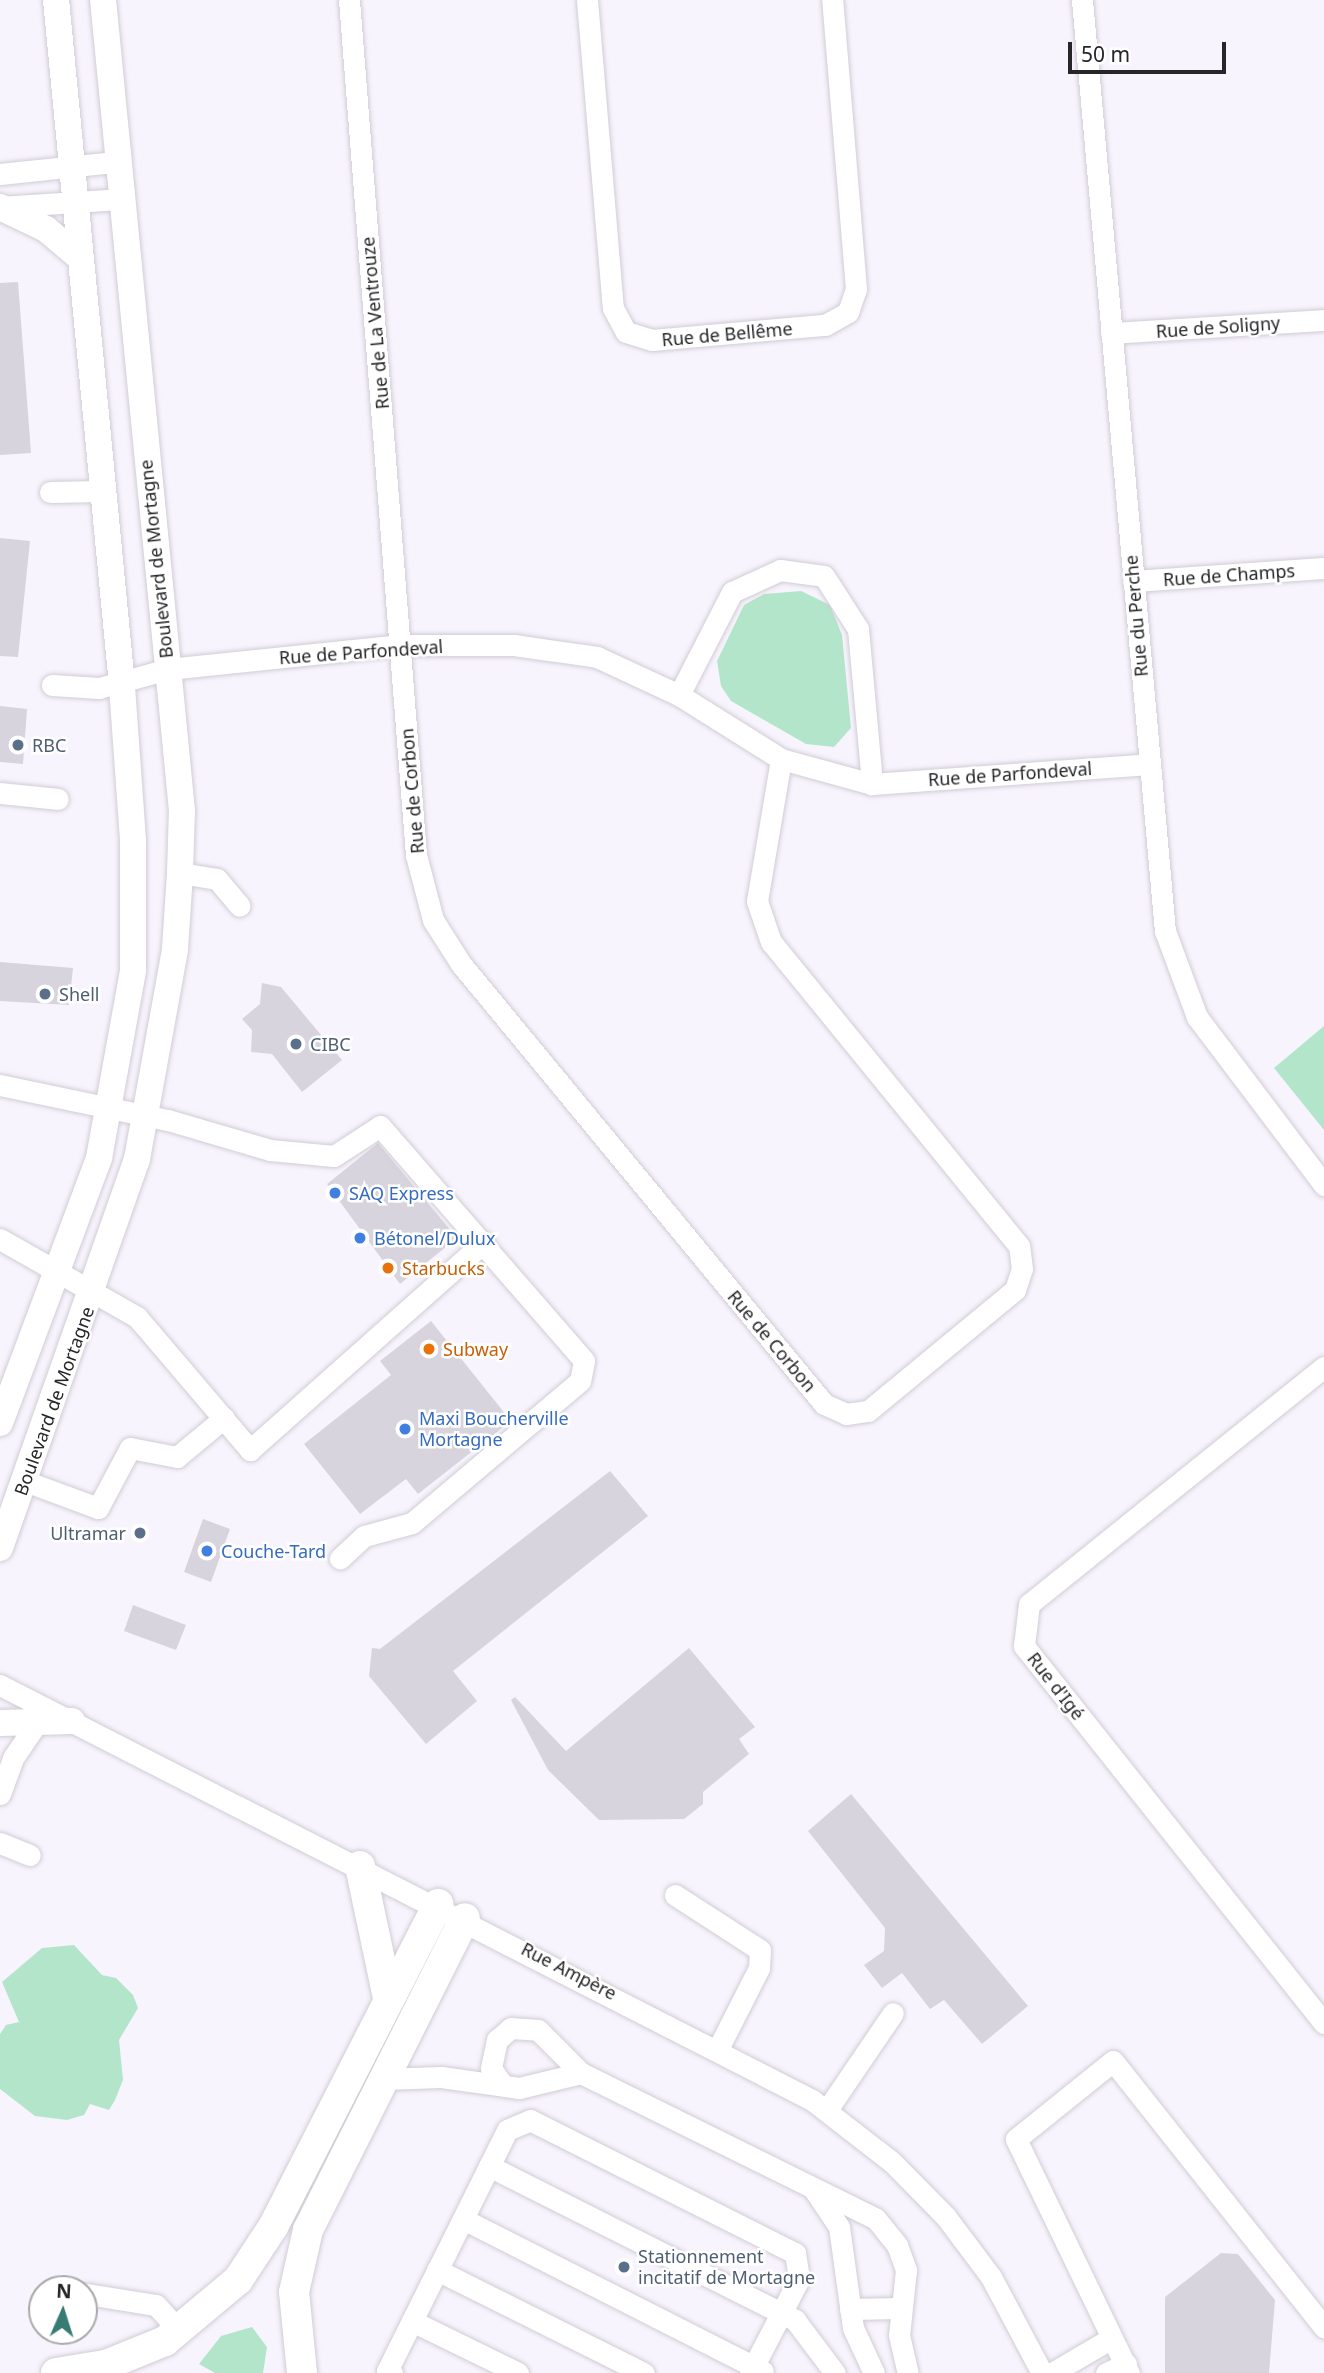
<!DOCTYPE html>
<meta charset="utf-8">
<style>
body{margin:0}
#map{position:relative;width:1324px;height:2373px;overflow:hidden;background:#f8f4fd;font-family:"Noto Sans",sans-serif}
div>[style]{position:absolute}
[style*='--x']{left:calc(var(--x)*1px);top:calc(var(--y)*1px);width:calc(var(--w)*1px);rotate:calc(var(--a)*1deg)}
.green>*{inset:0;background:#b3e5ca}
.building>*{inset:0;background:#d7d4dd}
.roads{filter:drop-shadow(0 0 2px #d1ccd5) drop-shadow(0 0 2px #d1ccd5)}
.minor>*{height:21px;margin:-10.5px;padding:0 10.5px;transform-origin:10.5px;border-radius:10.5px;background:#fff}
.major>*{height:26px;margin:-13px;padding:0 13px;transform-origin:13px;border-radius:13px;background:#fff}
.highway>*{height:30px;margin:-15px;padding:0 15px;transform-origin:15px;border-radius:15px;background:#fff}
.dots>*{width:19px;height:19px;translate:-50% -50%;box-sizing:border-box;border:4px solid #fff;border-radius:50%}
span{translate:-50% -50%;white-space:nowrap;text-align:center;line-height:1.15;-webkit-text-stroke:5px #fff;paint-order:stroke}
.street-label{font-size:18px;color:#262528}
.service-label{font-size:18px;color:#4e5e75}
.left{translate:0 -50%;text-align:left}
.right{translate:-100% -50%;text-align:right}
.shop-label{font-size:18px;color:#366cbe}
.food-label{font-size:18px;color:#c56008}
.north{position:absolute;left:28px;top:2275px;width:70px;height:70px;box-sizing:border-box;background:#fff;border:2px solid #a8a8a9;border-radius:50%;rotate:3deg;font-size:19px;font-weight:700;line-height:28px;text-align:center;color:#262528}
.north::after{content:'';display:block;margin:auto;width:24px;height:32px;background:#367c73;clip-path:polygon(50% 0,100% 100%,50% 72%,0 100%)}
.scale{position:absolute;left:1068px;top:42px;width:158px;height:32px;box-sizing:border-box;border:4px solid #262528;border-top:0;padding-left:9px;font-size:21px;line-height:24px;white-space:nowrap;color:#262528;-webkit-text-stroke:5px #fff;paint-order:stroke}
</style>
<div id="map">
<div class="green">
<div style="clip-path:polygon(801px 591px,830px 605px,842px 635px,851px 728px,834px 747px,806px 744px,731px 701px,721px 686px,717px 661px,744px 605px,764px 594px)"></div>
<div style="clip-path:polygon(1324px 1026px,1324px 1130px,1274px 1068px)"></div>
<div style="clip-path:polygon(74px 1945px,102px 1975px,116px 1978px,133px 1995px,138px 2008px,119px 2040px,123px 2080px,115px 2100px,109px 2110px,90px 2104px,84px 2115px,67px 2120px,35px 2116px,0 2089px,0 2034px,6px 2025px,19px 2022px,2px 1982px,42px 1948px)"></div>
<div style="clip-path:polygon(252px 2327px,267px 2347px,263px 2373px,215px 2373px,199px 2364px,221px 2336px)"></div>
</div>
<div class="building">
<div style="clip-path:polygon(18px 282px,31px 453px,0 455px,0 283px)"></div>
<div style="clip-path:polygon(0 538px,30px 541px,18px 657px,0 656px)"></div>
<div style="clip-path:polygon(0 706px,27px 709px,23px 764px,0 762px)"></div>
<div style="clip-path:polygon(0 962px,73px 968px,69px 1005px,0 1001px)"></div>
<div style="clip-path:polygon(262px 983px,281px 987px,342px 1060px,302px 1092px,272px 1054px,251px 1052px,252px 1030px,242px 1019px,260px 1004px)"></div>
<div style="clip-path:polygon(378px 1143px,457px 1238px,400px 1284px,327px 1184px)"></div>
<div style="clip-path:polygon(431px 1321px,511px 1421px,418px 1494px,406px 1479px,360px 1514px,304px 1444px,391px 1375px,380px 1361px)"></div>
<div style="clip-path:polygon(610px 1471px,648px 1516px,453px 1671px,477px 1701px,426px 1744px,369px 1676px,372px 1648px,380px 1649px)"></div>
<div style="clip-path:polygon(203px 1519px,230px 1529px,211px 1582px,184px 1572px)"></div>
<div style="clip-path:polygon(133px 1605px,186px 1625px,176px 1650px,124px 1631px)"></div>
<div style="clip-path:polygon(689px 1648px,755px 1727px,739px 1739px,749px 1754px,703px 1792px,703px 1804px,684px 1819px,599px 1820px,548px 1770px,511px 1700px,515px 1697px,566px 1751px)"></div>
<div style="clip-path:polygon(851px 1794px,1028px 2006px,982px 2044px,944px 2000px,930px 2009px,902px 1973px,882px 1988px,864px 1965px,884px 1951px,885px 1928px,808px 1831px)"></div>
<div style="clip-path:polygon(1221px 2253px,1238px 2254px,1275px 2300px,1269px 2373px,1165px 2373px,1165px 2297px)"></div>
</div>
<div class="roads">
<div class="minor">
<div style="--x:349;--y:0;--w:858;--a:85.52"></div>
<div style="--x:416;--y:855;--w:67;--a:75.3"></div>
<div style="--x:433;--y:920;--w:52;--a:57.5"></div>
<div style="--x:461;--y:964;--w:570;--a:50.48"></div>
<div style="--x:824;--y:1404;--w:24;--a:24"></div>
<div style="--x:846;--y:1414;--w:22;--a:-8"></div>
<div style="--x:868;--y:1411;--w:190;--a:-39.5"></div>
<div style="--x:1015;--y:1290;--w:22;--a:-72"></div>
<div style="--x:1022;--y:1269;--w:23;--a:-97"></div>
<div style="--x:1019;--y:1246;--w:392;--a:-129.2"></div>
<div style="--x:771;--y:942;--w:43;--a:-108.9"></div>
<div style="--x:757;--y:901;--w:144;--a:-80.4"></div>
<div style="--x:587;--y:0;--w:309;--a:85.2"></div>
<div style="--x:613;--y:308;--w:27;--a:62"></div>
<div style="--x:626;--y:332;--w:27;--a:17"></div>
<div style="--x:652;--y:340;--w:174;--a:-5"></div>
<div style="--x:825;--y:325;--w:26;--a:-29"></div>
<div style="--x:848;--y:312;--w:24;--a:-71"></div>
<div style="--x:856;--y:289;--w:290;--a:-94.7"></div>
<div style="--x:1082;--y:0;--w:935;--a:84.91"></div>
<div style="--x:1165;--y:931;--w:92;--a:69.6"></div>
<div style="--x:1197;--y:1017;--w:211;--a:52.9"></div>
<div style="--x:0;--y:174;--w:116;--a:-6"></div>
<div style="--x:0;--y:207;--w:119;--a:-3.8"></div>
<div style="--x:1111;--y:333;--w:213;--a:-3.5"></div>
<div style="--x:50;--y:492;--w:52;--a:-1.1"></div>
<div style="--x:1133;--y:581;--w:191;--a:-3.9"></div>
<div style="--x:52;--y:685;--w:47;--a:3.7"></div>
<div style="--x:99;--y:688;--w:72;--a:-15.4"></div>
<div style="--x:168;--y:669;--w:235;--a:-5.9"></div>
<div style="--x:402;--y:645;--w:112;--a:0"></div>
<div style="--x:514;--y:645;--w:84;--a:8.2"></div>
<div style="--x:597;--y:657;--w:90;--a:24.9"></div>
<div style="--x:679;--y:695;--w:120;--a:32.1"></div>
<div style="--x:781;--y:759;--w:94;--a:15.4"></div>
<div style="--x:872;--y:784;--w:278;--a:-4.1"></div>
<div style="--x:679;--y:695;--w:116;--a:-62.8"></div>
<div style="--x:732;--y:592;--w:53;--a:-24.6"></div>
<div style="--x:780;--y:570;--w:44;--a:7.8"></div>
<div style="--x:824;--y:576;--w:63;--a:57.3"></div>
<div style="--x:858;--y:629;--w:156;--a:84.8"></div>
<div style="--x:0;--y:793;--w:58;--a:5.9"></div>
<div style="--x:180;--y:873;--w:37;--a:9"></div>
<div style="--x:217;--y:879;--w:35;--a:50"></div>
<div style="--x:0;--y:1085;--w:172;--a:11.8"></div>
<div style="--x:168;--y:1120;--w:106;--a:16.4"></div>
<div style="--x:270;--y:1150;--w:64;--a:5.4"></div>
<div style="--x:334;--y:1156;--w:55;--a:-33.1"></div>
<div style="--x:380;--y:1126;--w:311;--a:49"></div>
<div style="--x:584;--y:1361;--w:20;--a:101"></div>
<div style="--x:580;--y:1381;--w:220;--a:139.8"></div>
<div style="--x:412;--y:1523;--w:50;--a:164.8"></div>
<div style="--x:364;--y:1536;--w:33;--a:137"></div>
<div style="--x:0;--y:1239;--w:158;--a:29.7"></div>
<div style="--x:137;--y:1317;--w:175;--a:49.6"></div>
<div style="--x:250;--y:1450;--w:313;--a:-41.6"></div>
<div style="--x:1324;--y:1367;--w:378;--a:141.2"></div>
<div style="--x:1029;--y:1604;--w:42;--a:96.8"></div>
<div style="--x:1024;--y:1646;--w:482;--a:51.5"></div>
<div style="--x:25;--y:1481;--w:78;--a:20.3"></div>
<div style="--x:98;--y:1508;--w:68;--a:-61.9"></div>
<div style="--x:130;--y:1448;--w:48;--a:10.8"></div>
<div style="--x:177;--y:1457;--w:61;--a:-39.7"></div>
<div style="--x:0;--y:1685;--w:912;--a:27.07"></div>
<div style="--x:812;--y:2100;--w:101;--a:37.8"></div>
<div style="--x:892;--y:2162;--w:77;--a:45.5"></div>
<div style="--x:946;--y:2217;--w:75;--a:53.1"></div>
<div style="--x:991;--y:2277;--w:109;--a:62"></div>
<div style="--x:0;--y:1794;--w:38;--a:-70"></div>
<div style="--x:13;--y:1758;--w:57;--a:-55.8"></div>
<div style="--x:0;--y:1843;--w:32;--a:22"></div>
<div style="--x:675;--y:1895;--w:101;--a:32.9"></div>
<div style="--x:760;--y:1950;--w:18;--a:93"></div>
<div style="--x:759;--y:1968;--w:89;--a:116.9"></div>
<div style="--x:383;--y:2079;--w:58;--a:-2"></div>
<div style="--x:441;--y:2077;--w:79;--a:8"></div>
<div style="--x:519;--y:2088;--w:64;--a:-13.6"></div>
<div style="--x:502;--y:2084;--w:19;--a:-125"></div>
<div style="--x:491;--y:2068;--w:29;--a:-78"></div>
<div style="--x:497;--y:2040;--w:18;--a:-41"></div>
<div style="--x:511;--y:2028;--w:27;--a:4"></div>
<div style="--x:538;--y:2030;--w:61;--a:45"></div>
<div style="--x:581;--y:2073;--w:329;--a:26.3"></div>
<div style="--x:876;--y:2219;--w:33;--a:51"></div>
<div style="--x:897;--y:2245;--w:27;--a:70"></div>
<div style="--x:906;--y:2270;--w:65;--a:96.1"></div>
<div style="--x:899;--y:2335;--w:39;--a:77"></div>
<div style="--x:827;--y:2110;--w:117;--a:-55.8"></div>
<div style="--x:489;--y:2166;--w:343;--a:26.7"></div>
<div style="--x:795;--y:2320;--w:66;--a:53"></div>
<div style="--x:815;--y:2191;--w:43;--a:56.3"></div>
<div style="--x:839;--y:2227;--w:102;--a:82.1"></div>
<div style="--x:853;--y:2328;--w:50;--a:65"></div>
<div style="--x:463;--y:2219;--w:336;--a:26.9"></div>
<div style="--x:437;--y:2270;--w:231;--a:26.5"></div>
<div style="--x:87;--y:2294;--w:70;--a:9.1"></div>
<div style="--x:156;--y:2305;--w:36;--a:48"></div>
<div style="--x:850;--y:2309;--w:51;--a:-1.1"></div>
<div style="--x:412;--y:2321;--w:118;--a:26.1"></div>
<div style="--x:392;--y:2373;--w:5;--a:-158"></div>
<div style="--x:387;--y:2371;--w:269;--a:-63.5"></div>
<div style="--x:507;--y:2130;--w:25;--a:-23"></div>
<div style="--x:530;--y:2120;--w:297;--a:26.7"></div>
<div style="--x:795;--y:2253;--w:26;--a:81"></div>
<div style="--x:799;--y:2279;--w:106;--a:117.5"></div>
<div style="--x:1052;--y:2373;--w:67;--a:-30.4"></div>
<div style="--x:1106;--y:2373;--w:22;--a:-24"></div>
<div style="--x:1129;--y:2373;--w:260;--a:-115.8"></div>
<div style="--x:1016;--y:2139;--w:124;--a:-38.8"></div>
<div style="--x:1113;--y:2061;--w:340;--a:51.6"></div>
</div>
<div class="major">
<div style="--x:0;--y:207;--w:51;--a:25.6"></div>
<div style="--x:46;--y:229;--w:42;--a:40.2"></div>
<div style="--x:0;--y:1423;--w:283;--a:-69.5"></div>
<div style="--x:99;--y:1158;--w:191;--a:-79.7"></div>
<div style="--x:133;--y:970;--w:130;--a:-90"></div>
<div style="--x:133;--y:840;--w:155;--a:-94.1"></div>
<div style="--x:122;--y:685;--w:688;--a:-95.5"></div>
<div style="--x:0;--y:1548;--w:412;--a:-70.6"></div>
<div style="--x:137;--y:1159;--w:213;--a:-79.7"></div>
<div style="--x:175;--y:949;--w:76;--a:-86.2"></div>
<div style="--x:180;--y:873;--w:62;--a:-88.2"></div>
<div style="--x:182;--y:811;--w:815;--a:-95.56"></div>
<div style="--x:0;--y:1723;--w:72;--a:-1.6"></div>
</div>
<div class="highway">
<div style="--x:360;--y:1866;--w:135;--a:78"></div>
<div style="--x:56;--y:2373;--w:51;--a:-9.1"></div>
<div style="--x:106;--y:2365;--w:64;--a:-22.1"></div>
<div style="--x:165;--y:2341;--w:95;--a:-39.9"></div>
<div style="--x:238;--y:2280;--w:64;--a:-56.6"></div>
<div style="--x:273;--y:2227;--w:363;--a:-62.9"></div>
<div style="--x:302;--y:2373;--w:81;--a:-95.6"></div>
<div style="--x:294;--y:2292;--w:64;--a:-77.3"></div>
<div style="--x:308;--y:2230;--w:349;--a:-63.3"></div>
</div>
</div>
<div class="dots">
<div style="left:18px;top:745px;background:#5c6f8a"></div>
<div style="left:45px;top:994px;background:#5c6f8a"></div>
<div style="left:296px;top:1044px;background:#5c6f8a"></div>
<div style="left:335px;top:1193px;background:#3f7fe0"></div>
<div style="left:360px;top:1238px;background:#3f7fe0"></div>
<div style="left:388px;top:1268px;background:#e8710a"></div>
<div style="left:429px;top:1349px;background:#e8710a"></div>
<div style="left:405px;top:1429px;background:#3f7fe0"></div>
<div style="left:140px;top:1533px;background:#5c6f8a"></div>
<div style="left:207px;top:1551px;background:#3f7fe0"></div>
<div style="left:624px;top:2267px;background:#5c6f8a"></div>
</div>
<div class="street-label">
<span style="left:375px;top:323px;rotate:-95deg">Rue de La Ventrouze</span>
<span style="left:1218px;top:327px;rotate:-4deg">Rue de Soligny</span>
<span style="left:727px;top:334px;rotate:-5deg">Rue de Bellême</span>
<span style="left:156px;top:559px;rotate:-96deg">Boulevard de Mortagne</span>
<span style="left:1229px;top:575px;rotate:-4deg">Rue de Champs</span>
<span style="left:1136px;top:616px;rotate:-95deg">Rue du Perche</span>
<span style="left:361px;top:652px;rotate:-4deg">Rue de Parfondeval</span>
<span style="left:1010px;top:774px;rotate:-4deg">Rue de Parfondeval</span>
<span style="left:412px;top:791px;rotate:-95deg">Rue de Corbon</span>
<span style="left:772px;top:1341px;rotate:50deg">Rue de Corbon</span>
<span style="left:54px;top:1401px;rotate:-70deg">Boulevard de Mortagne</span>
<span style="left:1056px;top:1686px;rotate:52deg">Rue d'Igé</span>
<span style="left:569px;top:1971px;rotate:27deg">Rue Ampère</span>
</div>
<div class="service-label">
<span class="left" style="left:32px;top:745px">RBC</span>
<span class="left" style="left:59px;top:994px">Shell</span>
<span class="left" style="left:310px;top:1044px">CIBC</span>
<span class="right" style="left:126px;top:1533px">Ultramar</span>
<span class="left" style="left:638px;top:2267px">Stationnement<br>incitatif de Mortagne</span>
</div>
<div class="shop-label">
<span class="left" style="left:349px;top:1193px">SAQ Express</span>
<span class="left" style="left:374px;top:1238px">Bétonel/Dulux</span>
<span class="left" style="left:419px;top:1429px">Maxi Boucherville<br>Mortagne</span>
<span class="left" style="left:221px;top:1551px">Couche-Tard</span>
</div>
<div class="food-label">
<span class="left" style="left:402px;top:1268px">Starbucks</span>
<span class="left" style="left:443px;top:1349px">Subway</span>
</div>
<div class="north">N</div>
<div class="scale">50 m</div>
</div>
